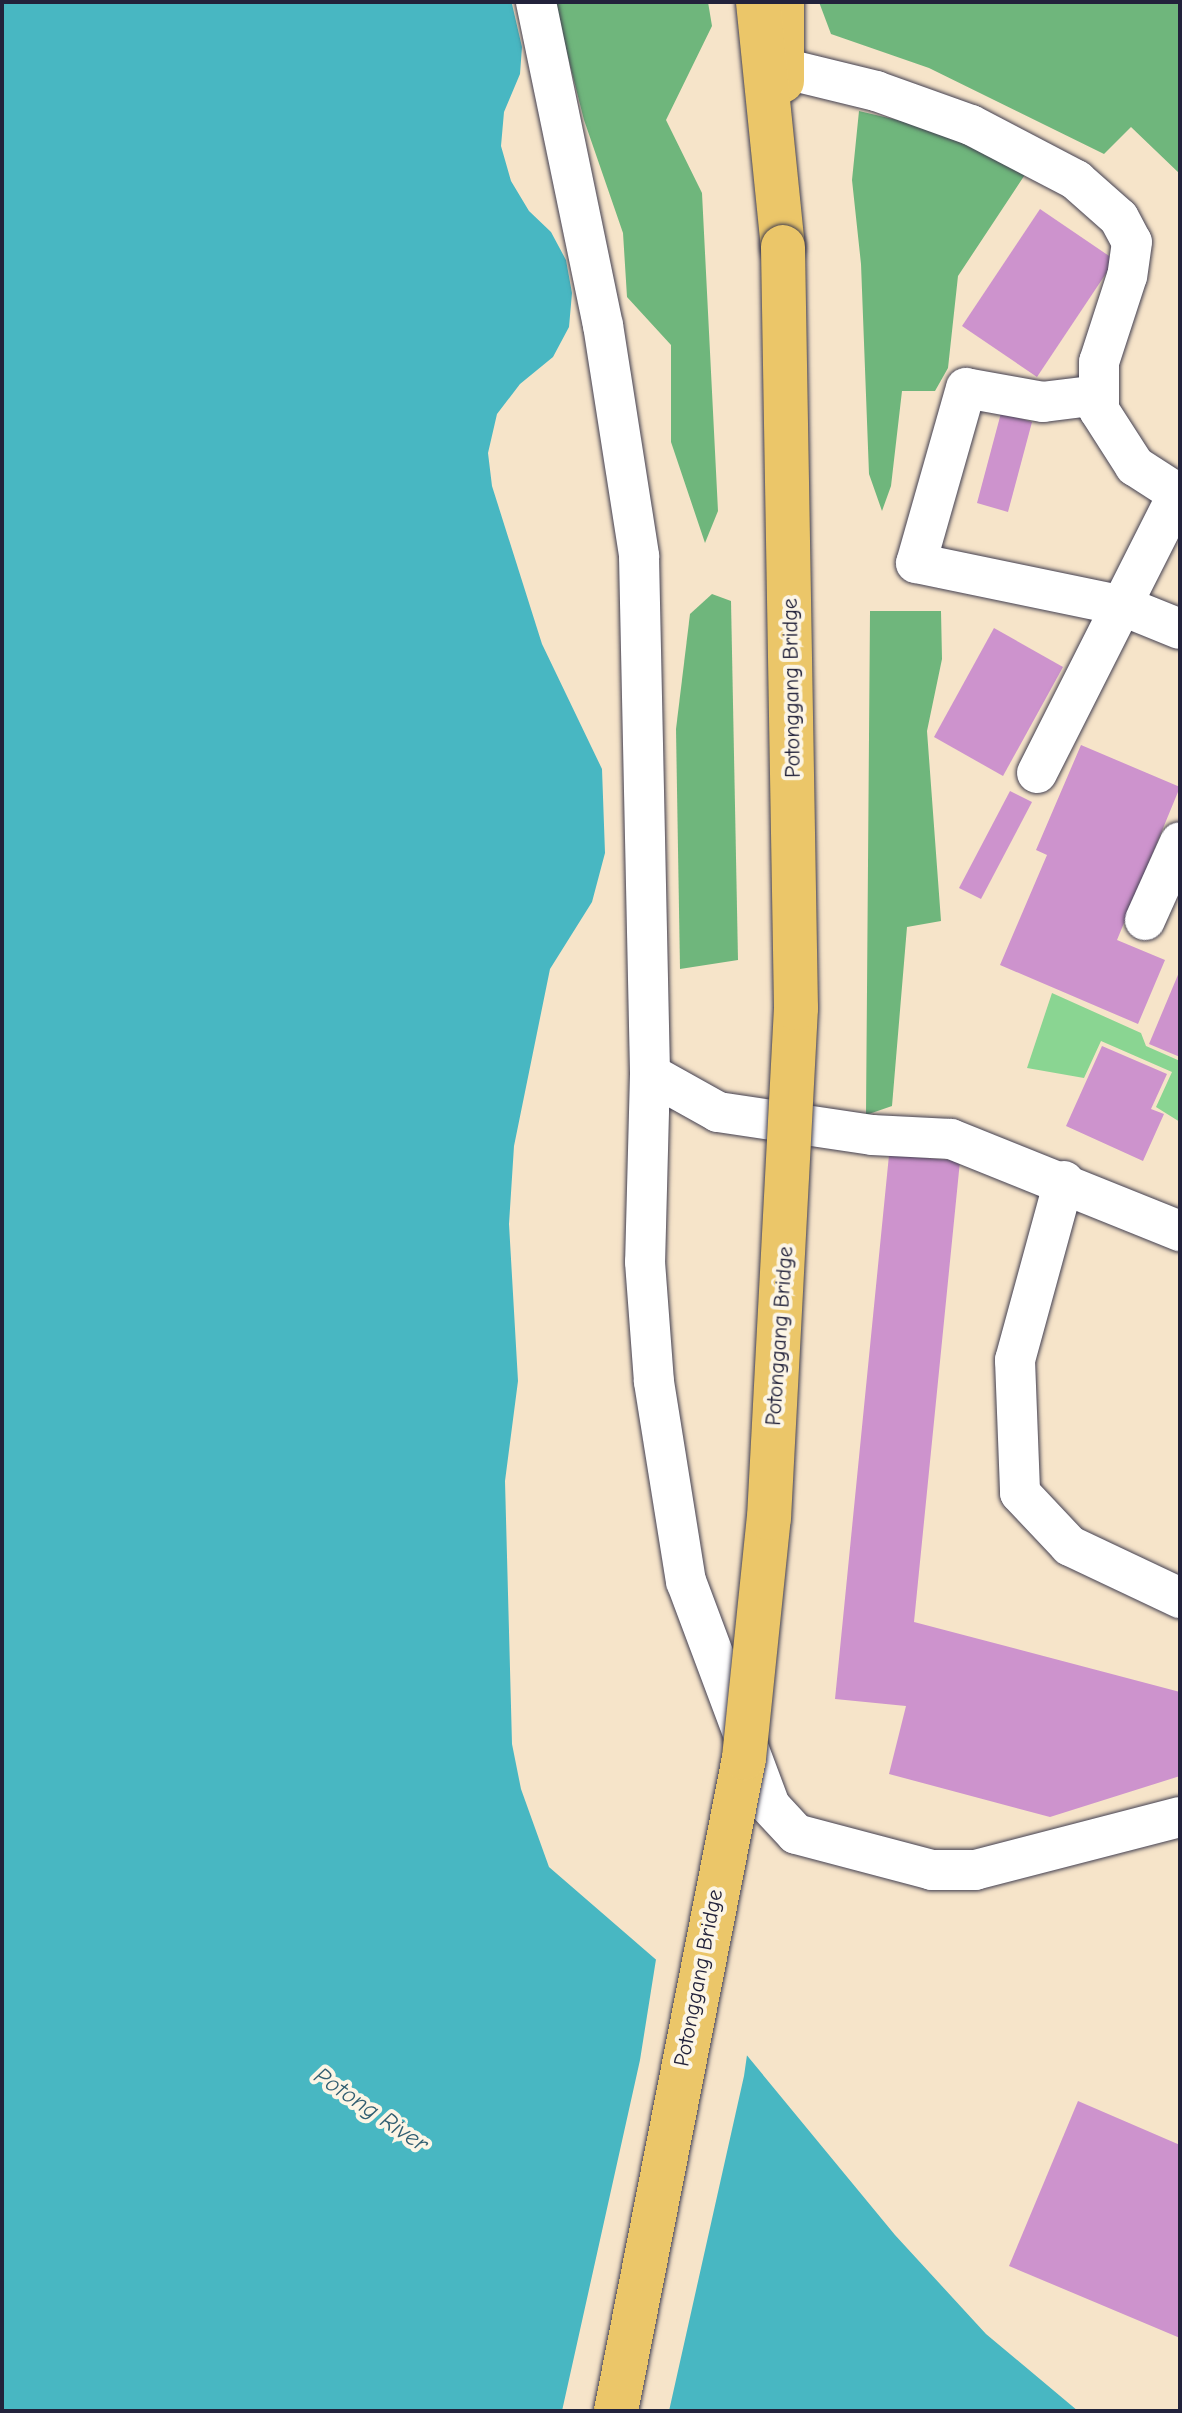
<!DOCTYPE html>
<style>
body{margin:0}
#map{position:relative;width:1182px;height:2413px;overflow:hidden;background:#f6e4c9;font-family:"Comic Neue",sans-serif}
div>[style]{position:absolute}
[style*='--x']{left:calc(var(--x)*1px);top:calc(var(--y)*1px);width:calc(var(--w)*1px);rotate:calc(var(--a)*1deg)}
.green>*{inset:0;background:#8ad592}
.forest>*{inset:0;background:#6fb67c}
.water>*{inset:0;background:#48b7c2}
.pier>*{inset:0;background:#f6e4c9}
.building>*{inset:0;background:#cd93cd}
.roads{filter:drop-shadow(0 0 2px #423f50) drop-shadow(0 0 2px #423f50)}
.minor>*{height:40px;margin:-20px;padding:0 20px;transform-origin:20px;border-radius:20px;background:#fff}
.major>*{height:44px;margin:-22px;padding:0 22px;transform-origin:22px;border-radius:22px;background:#ebc669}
.highway>*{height:44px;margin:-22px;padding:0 22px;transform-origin:22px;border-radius:22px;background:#ebc669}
.bridges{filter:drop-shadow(0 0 2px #423f50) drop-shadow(0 0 2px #423f50)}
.highway-bridge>*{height:44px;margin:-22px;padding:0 22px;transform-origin:22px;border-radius:22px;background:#ebc669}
span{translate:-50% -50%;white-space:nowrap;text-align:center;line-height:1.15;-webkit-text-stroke:8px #fcf5e5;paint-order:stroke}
.street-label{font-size:22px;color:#22223b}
.water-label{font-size:24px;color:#315e71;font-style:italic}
.frame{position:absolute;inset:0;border:4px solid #22223b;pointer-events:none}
</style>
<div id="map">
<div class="green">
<div style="clip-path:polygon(1052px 993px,1141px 1033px,1146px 1046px,1180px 1061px,1180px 1122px,1156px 1107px,1172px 1072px,1101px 1041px,1084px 1078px,1027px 1068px)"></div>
</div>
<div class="forest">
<div style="clip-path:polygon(554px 2px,708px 2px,712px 26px,666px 120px,702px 193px,718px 511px,705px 543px,671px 442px,671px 345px,627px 297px,623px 233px,584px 120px)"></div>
<div style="clip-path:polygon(819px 2px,1180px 2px,1180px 174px,1131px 127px,1104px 154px,929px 68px,831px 34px)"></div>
<div style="clip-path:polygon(859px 111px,957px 134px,1028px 170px,958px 276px,948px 368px,935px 391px,902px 391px,891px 486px,882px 511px,869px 474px,861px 264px,852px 180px)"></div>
<div style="clip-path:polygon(712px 594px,731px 601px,738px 960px,680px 969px,676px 729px,690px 614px)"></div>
<div style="clip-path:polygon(870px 611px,941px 611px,942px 659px,927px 731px,941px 921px,907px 927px,892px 1106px,866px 1115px)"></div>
</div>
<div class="water">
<div style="clip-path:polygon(2px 2px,512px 4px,522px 47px,520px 74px,504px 112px,501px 146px,511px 181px,529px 211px,551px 232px,566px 260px,572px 293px,569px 327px,553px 357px,520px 384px,497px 414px,488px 453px,492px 486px,542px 644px,602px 769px,605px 853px,592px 902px,550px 969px,514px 1146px,509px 1224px,518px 1381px,505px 1481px,512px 1744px,521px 1789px,549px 1867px,698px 1996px,895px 2235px,986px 2334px,1078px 2411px,2px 2411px)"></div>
</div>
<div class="pier">
<div style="clip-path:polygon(657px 1953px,748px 2048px,744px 2076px,669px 2411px,562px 2411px,640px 2060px)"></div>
</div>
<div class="building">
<div style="clip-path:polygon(1040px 209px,1115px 260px,1037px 377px,962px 326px)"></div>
<div style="clip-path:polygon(1001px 413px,1032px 422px,1008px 512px,977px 503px)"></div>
<div style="clip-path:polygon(994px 628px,1063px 667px,1003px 776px,934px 737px)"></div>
<div style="clip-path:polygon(1081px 745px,1180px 787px,1117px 940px,1165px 960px,1138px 1024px,1000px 965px,1047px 855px,1036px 850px)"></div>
<div style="clip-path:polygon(1010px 791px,1032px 802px,981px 899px,959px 888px)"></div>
<div style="clip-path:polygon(1180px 970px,1180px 1057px,1149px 1044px)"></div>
<div style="clip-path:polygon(1102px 1046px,1167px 1074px,1151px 1109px,1164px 1114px,1143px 1161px,1066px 1126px)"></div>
<div style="clip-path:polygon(889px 1155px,960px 1161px,914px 1622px,1180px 1692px,1180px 1776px,1050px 1817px,889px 1774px,906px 1706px,835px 1699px)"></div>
<div style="clip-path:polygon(1078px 2101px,1180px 2145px,1180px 2338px,1009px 2266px)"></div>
</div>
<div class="roads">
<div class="minor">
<div style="--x:536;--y:2;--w:330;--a:78.3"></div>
<div style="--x:603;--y:325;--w:234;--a:81.1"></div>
<div style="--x:639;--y:556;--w:518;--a:88.78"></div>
<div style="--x:650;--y:1074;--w:188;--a:91.5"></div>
<div style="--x:645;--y:1262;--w:120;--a:85.7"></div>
<div style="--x:654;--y:1382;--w:202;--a:80.9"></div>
<div style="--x:686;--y:1581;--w:240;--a:69.5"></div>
<div style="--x:770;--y:1806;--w:38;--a:47"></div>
<div style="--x:796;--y:1834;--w:141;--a:14.8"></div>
<div style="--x:932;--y:1870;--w:43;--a:0"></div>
<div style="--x:975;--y:1870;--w:212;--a:-14.5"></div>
<div style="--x:782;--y:68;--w:97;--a:13.7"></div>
<div style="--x:876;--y:91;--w:101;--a:19.7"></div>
<div style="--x:971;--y:125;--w:119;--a:27.6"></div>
<div style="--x:1076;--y:180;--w:57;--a:41.5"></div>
<div style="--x:1119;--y:218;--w:27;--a:62"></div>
<div style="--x:1132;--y:242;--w:34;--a:98"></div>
<div style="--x:1127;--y:276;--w:90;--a:108"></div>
<div style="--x:1099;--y:362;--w:48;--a:90"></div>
<div style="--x:1099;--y:410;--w:67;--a:57.3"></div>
<div style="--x:1135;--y:466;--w:54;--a:32.8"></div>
<div style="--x:1099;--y:395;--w:56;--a:172.9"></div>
<div style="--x:1043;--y:402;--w:78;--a:-169.7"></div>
<div style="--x:966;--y:388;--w:182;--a:105.9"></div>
<div style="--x:916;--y:563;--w:211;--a:11.7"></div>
<div style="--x:1123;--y:606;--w:61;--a:22"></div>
<div style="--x:1037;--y:773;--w:313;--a:-63.2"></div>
<div style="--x:1145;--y:920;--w:85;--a:-65.8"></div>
<div style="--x:650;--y:1074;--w:78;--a:29.2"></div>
<div style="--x:718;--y:1112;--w:156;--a:8.5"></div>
<div style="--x:872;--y:1135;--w:79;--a:2.9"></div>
<div style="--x:951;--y:1139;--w:247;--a:21.9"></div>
<div style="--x:1064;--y:1181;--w:186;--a:105.3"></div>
<div style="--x:1015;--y:1360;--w:133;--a:87.8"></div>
<div style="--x:1020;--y:1493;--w:73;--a:46.7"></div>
<div style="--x:1070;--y:1546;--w:122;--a:25.3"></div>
</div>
<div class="major">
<div style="--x:782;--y:2;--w:79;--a:90"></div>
</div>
<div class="highway">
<div style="--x:758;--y:2;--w:246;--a:84.2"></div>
</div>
</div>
<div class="bridges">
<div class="highway-bridge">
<div style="--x:616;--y:2411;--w:665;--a:-78.91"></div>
<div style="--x:744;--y:1758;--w:241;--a:-84.1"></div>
<div style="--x:769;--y:1518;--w:511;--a:-86.97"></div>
<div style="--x:796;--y:1008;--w:761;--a:-90.98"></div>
</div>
</div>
<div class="street-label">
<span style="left:792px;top:688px;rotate:-91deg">Potonggang Bridge</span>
<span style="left:780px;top:1336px;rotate:-86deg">Potonggang Bridge</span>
<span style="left:699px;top:1978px;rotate:-79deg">Potonggang Bridge</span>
</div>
<div class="water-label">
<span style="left:371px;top:2110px;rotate:34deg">Potong River</span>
</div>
<div class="frame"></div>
</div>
